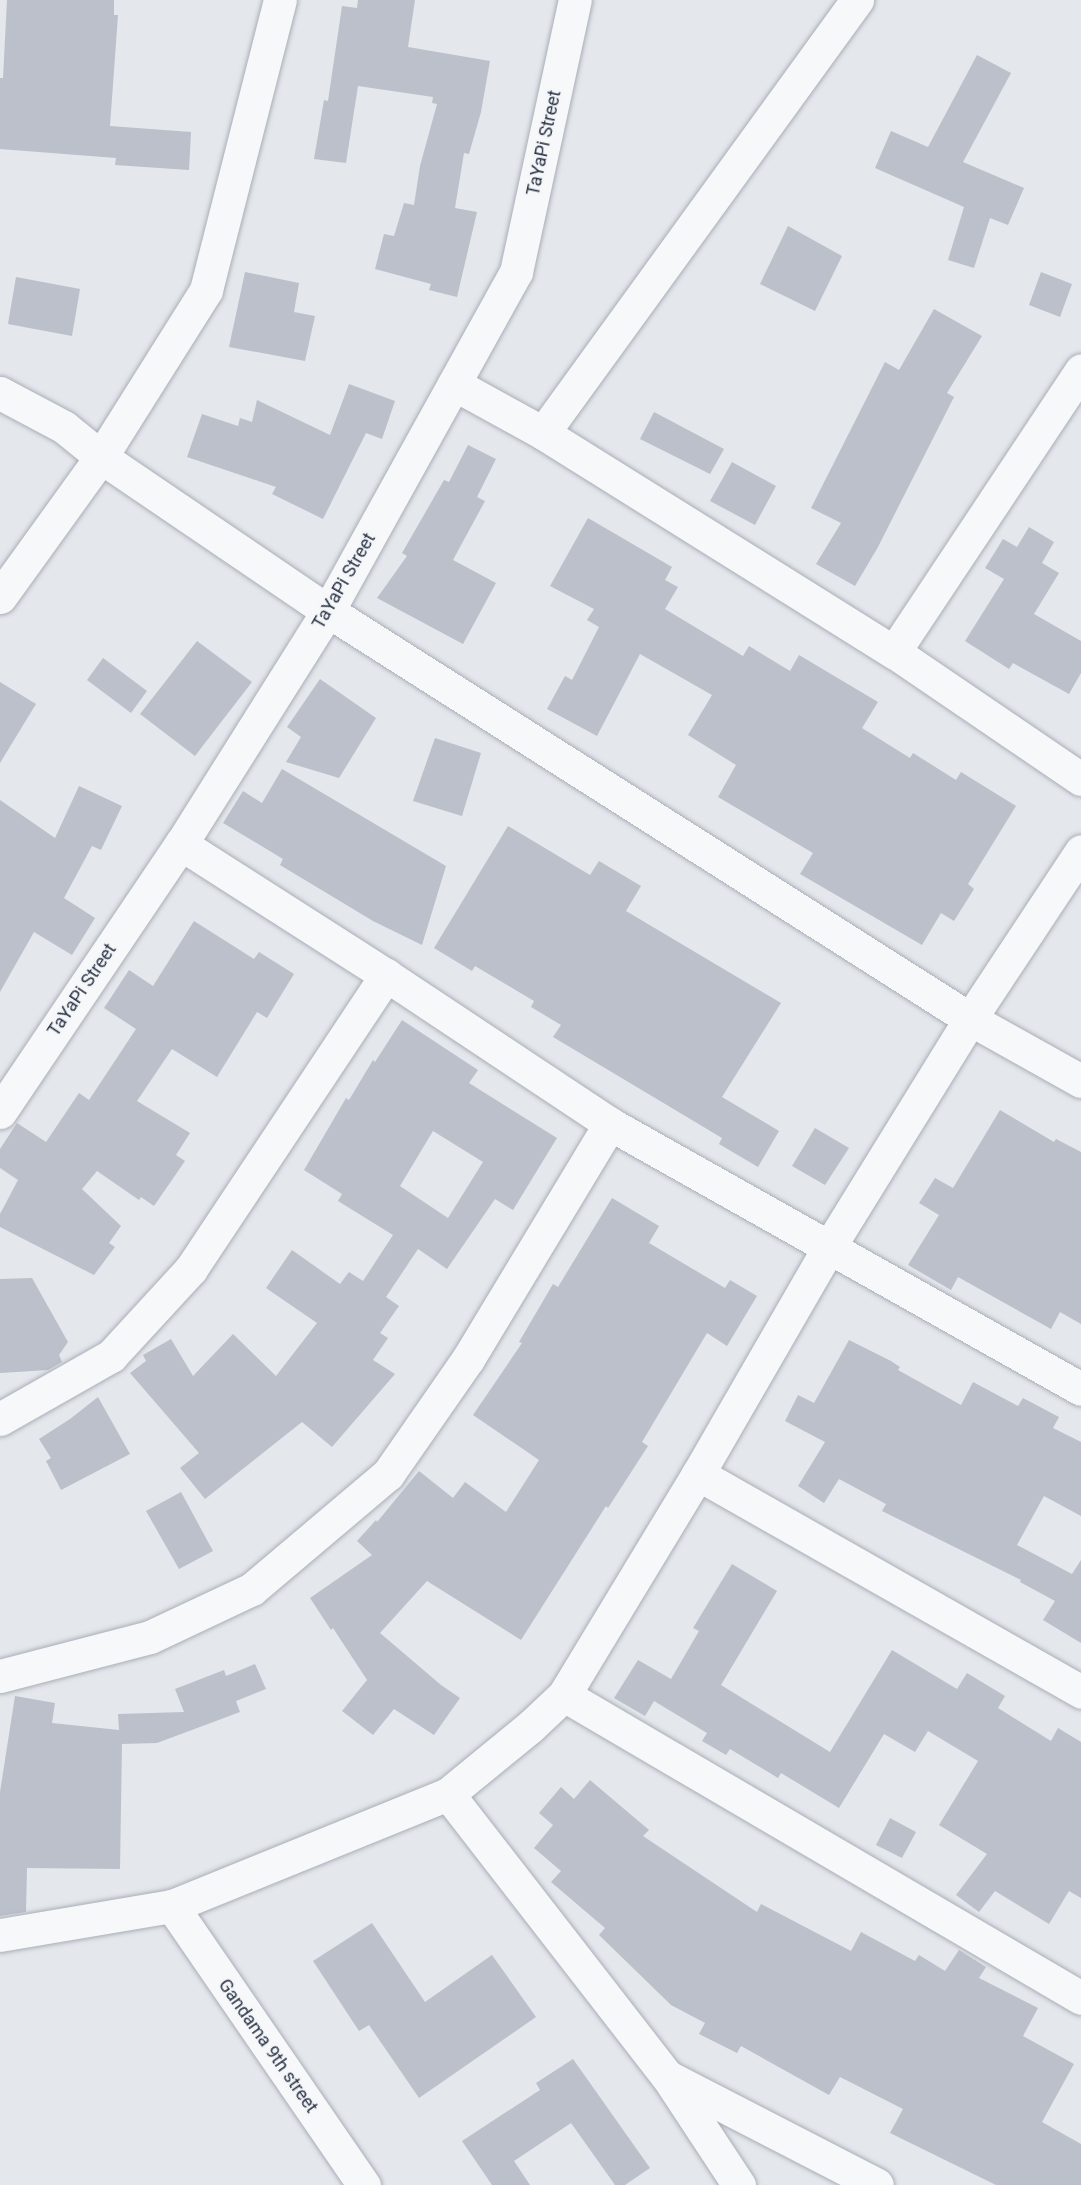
<!DOCTYPE html>
<style>
body{margin:0}
#map{position:relative;width:1081px;height:2185px;overflow:hidden;background:#e4e7ec;font-family:Roboto,sans-serif}
div>[style]{position:absolute}
[style*='--x']{left:calc(var(--x)*1px);top:calc(var(--y)*1px);width:calc(var(--w)*1px);rotate:calc(var(--a)*1deg)}
.building>*{inset:0;background:#bbc0ca}
.roads{filter:drop-shadow(0 0 2px #a9aeb7) drop-shadow(0 0 2px #a9aeb7)}
.street>*{height:33px;margin:-16.5px;padding:0 16.5px;transform-origin:16.5px;border-radius:16.5px;background:#f7f8fa}
span{translate:-50% -50%;white-space:nowrap;text-align:center;line-height:1.15;-webkit-text-stroke:4.5px #f4f6f9;paint-order:stroke}
.street-label{font-size:18px;color:#2b3445}
</style>
<div id="map">
<div class="building">
<div style="clip-path:polygon(7px 0,114px 0,114px 15px,118px 15px,110px 126px,191px 132px,189px 170px,115px 165px,116px 158px,0 149px,0 78px,3px 78px)"></div>
<div style="clip-path:polygon(358px 0,415px 0,408px 47px,490px 61px,481px 112px,469px 154px,464px 153px,455px 208px,477px 212px,457px 297px,429px 290px,431px 284px,375px 269px,384px 234px,394px 236px,404px 203px,414px 205px,420px 166px,437px 104px,432px 103px,433px 97px,358px 86px,346px 163px,314px 159px,324px 100px,328px 101px,342px 6px,357px 8px)"></div>
<div style="clip-path:polygon(977px 55px,1011px 73px,963px 162px,1024px 188px,1008px 225px,990px 218px,974px 268px,948px 260px,964px 207px,875px 168px,891px 131px,928px 147px)"></div>
<div style="clip-path:polygon(788px 226px,842px 256px,815px 311px,760px 284px)"></div>
<div style="clip-path:polygon(245px 272px,299px 283px,294px 312px,315px 316px,305px 361px,229px 347px)"></div>
<div style="clip-path:polygon(1041px 272px,1072px 284px,1060px 317px,1029px 305px)"></div>
<div style="clip-path:polygon(16px 277px,80px 289px,72px 336px,8px 324px)"></div>
<div style="clip-path:polygon(934px 309px,982px 336px,947px 393px,954px 397px,878px 547px,855px 586px,816px 564px,841px 523px,811px 508px,885px 362px,899px 370px)"></div>
<div style="clip-path:polygon(349px 384px,395px 401px,382px 439px,366px 433px,323px 519px,272px 494px,276px 487px,187px 457px,202px 414px,238px 426px,240px 418px,252px 422px,257px 400px,330px 435px)"></div>
<div style="clip-path:polygon(654px 412px,724px 449px,710px 474px,640px 439px)"></div>
<div style="clip-path:polygon(468px 445px,496px 459px,477px 497px,485px 501px,453px 560px,496px 583px,463px 644px,377px 598px,407px 556px,402px 553px,444px 480px,449px 482px)"></div>
<div style="clip-path:polygon(732px 462px,776px 486px,755px 525px,710px 501px)"></div>
<div style="clip-path:polygon(588px 518px,672px 567px,665px 580px,678px 587px,665px 609px,743px 656px,749px 646px,790px 671px,799px 655px,878px 702px,862px 728px,910px 758px,913px 753px,956px 780px,961px 772px,1016px 806px,968px 884px,974px 889px,954px 921px,941px 913px,922px 945px,800px 874px,813px 853px,718px 797px,736px 765px,688px 735px,712px 695px,640px 654px,597px 736px,547px 709px,565px 676px,572px 680px,599px 627px,587px 620px,594px 609px,550px 586px)"></div>
<div style="clip-path:polygon(1029px 527px,1054px 542px,1042px 563px,1059px 573px,1034px 614px,1081px 641px,1081px 673px,1069px 694px,1013px 663px,1009px 669px,965px 641px,1004px 579px,985px 568px,1003px 539px,1017px 547px)"></div>
<div style="clip-path:polygon(197px 641px,252px 682px,195px 756px,140px 714px)"></div>
<div style="clip-path:polygon(103px 658px,147px 691px,131px 713px,87px 680px)"></div>
<div style="clip-path:polygon(320px 679px,376px 718px,339px 778px,286px 762px,301px 737px,287px 727px)"></div>
<div style="clip-path:polygon(0 682px,36px 704px,0 763px)"></div>
<div style="clip-path:polygon(435px 738px,481px 753px,462px 816px,413px 801px)"></div>
<div style="clip-path:polygon(282px 769px,446px 866px,422px 945px,373px 921px,280px 865px,283px 859px,223px 823px,243px 791px,262px 803px)"></div>
<div style="clip-path:polygon(79px 786px,122px 806px,101px 850px,92px 846px,64px 898px,95px 918px,72px 955px,34px 932px,0 992px,0 800px,55px 838px)"></div>
<div style="clip-path:polygon(508px 826px,590px 875px,599px 861px,641px 886px,626px 911px,781px 1003px,722px 1097px,779px 1131px,758px 1167px,719px 1144px,722px 1138px,553px 1037px,561px 1025px,531px 1007px,534px 1001px,475px 966px,472px 971px,434px 948px)"></div>
<div style="clip-path:polygon(194px 921px,254px 959px,259px 952px,294px 974px,267px 1018px,257px 1012px,217px 1077px,172px 1049px,137px 1101px,190px 1133px,176px 1155px,185px 1161px,154px 1206px,141px 1197px,139px 1200px,97px 1171px,82px 1189px,121px 1226px,109px 1243px,115px 1247px,94px 1275px,0 1227px,0 1214px,18px 1180px,0 1168px,0 1149px,17px 1123px,46px 1142px,79px 1093px,89px 1100px,136px 1029px,104px 1008px,129px 970px,153px 986px)"></div>
<div style="clip-path:polygon(evenodd,402px 1020px,478px 1070px,469px 1083px,557px 1138px,513px 1210px,495px 1199px,447px 1269px,418px 1249px,386px 1297px,399px 1306px,380px 1333px,388px 1338px,373px 1360px,395px 1374px,332px 1447px,302px 1422px,205px 1499px,180px 1468px,199px 1453px,130px 1373px,146px 1361px,143px 1355px,171px 1339px,193px 1376px,233px 1334px,276px 1376px,317px 1323px,266px 1288px,292px 1250px,340px 1284px,349px 1272px,363px 1281px,393px 1235px,338px 1201px,342px 1194px,304px 1170px,346px 1098px,349px 1100px,373px 1060px,375px 1062px,402px 1020px,433px 1131px,483px 1162px,448px 1218px,400px 1186px,433px 1131px)"></div>
<div style="clip-path:polygon(1000px 1110px,1054px 1142px,1056px 1139px,1081px 1152px,1081px 1324px,1060px 1312px,1051px 1329px,958px 1277px,951px 1290px,908px 1265px,939px 1215px,919px 1203px,935px 1178px,953px 1188px)"></div>
<div style="clip-path:polygon(815px 1128px,849px 1148px,825px 1185px,792px 1166px)"></div>
<div style="clip-path:polygon(612px 1198px,659px 1226px,649px 1243px,725px 1288px,730px 1280px,757px 1296px,727px 1346px,707px 1333px,642px 1442px,648px 1446px,608px 1508px,606px 1506px,521px 1640px,427px 1581px,380px 1633px,441px 1685px,460px 1698px,434px 1735px,394px 1709px,373px 1735px,342px 1711px,367px 1680px,333px 1628px,331px 1630px,310px 1598px,372px 1555px,357px 1541px,376px 1520px,377px 1522px,419px 1471px,453px 1498px,465px 1482px,506px 1512px,539px 1460px,473px 1415px,522px 1343px,519px 1342px,553px 1284px,558px 1287px)"></div>
<div style="clip-path:polygon(32px 1278px,68px 1342px,59px 1355px,62px 1362px,48px 1370px,0 1373px,0 1279px)"></div>
<div style="clip-path:polygon(849px 1340px,891px 1361px,900px 1367px,898px 1370px,961px 1405px,973px 1382px,1018px 1406px,1023px 1398px,1059px 1417px,1053px 1428px,1081px 1442px,1081px 1516px,1044px 1496px,1017px 1545px,1072px 1574px,1081px 1560px,1081px 1643px,1043px 1620px,1055px 1601px,1020px 1582px,1021px 1580px,882px 1511px,886px 1504px,839px 1479px,824px 1503px,798px 1486px,825px 1442px,785px 1421px,798px 1395px,814px 1403px)"></div>
<div style="clip-path:polygon(98px 1397px,130px 1454px,61px 1490px,46px 1461px,51px 1458px,39px 1439px,70px 1419px)"></div>
<div style="clip-path:polygon(181px 1492px,213px 1551px,179px 1569px,146px 1511px)"></div>
<div style="clip-path:polygon(732px 1564px,777px 1591px,721px 1685px,830px 1752px,892px 1650px,957px 1689px,967px 1673px,1005px 1696px,998px 1708px,1051px 1741px,1058px 1728px,1081px 1742px,1081px 1898px,1069px 1891px,1049px 1924px,995px 1891px,979px 1912px,956px 1895px,987px 1854px,939px 1825px,978px 1761px,928px 1731px,915px 1752px,884px 1734px,839px 1808px,781px 1773px,778px 1778px,730px 1749px,726px 1755px,702px 1741px,707px 1733px,654px 1701px,645px 1716px,614px 1698px,638px 1660px,671px 1679px,699px 1631px,693px 1628px)"></div>
<div style="clip-path:polygon(255px 1664px,266px 1689px,236px 1701px,240px 1712px,157px 1743px,122px 1744px,120px 1869px,27px 1868px,26px 1912px,0 1916px,0 1792px,15px 1696px,55px 1703px,52px 1723px,119px 1730px,118px 1714px,184px 1712px,175px 1689px,224px 1670px,226px 1676px)"></div>
<div style="clip-path:polygon(590px 1780px,649px 1830px,643px 1836px,757px 1912px,761px 1904px,851px 1951px,861px 1932px,915px 1961px,919px 1955px,945px 1971px,959px 1950px,986px 1967px,979px 1978px,1038px 2008px,1023px 2036px,1074px 2064px,1042px 2122px,1081px 2144px,1081px 2185px,996px 2185px,890px 2133px,903px 2109px,840px 2077px,829px 2095px,741px 2046px,737px 2053px,699px 2034px,705px 2023px,671px 2005px,599px 1935px,605px 1928px,551px 1882px,561px 1871px,534px 1848px,553px 1825px,539px 1813px,561px 1787px,574px 1799px)"></div>
<div style="clip-path:polygon(890px 1818px,916px 1832px,902px 1858px,876px 1845px)"></div>
<div style="clip-path:polygon(372px 1923px,425px 2002px,492px 1955px,536px 2017px,419px 2098px,369px 2025px,359px 2031px,313px 1961px)"></div>
<div style="clip-path:polygon(573px 2059px,650px 2168px,625px 2185px,615px 2185px,571px 2123px,514px 2161px,530px 2185px,492px 2185px,462px 2141px,540px 2090px,536px 2083px)"></div>
</div>
<div class="roads">
<div class="street">
<div style="--x:454;--y:384;--w:102;--a:28.8"></div>
<div style="--x:543;--y:433;--w:414;--a:32"></div>
<div style="--x:894;--y:652;--w:226;--a:34.2"></div>
<div style="--x:0;--y:393;--w:72;--a:28"></div>
<div style="--x:64;--y:427;--w:48;--a:39"></div>
<div style="--x:101;--y:457;--w:274;--a:34.2"></div>
<div style="--x:328;--y:611;--w:761;--a:32.44"></div>
<div style="--x:970;--y:1019;--w:127;--a:29.2"></div>
<div style="--x:543;--y:433;--w:535;--a:-54.05"></div>
<div style="--x:0;--y:597;--w:173;--a:-54.2"></div>
<div style="--x:101;--y:457;--w:197;--a:-57.8"></div>
<div style="--x:206;--y:290;--w:299;--a:-75.7"></div>
<div style="--x:894;--y:652;--w:338;--a:-56.4"></div>
<div style="--x:181;--y:844;--w:243;--a:32.6"></div>
<div style="--x:386;--y:975;--w:269;--a:33.6"></div>
<div style="--x:610;--y:1124;--w:540;--a:29.36"></div>
<div style="--x:0;--y:1112;--w:323;--a:-56"></div>
<div style="--x:181;--y:844;--w:275;--a:-57.8"></div>
<div style="--x:328;--y:611;--w:388;--a:-61"></div>
<div style="--x:516;--y:272;--w:278;--a:-77.8"></div>
<div style="--x:0;--y:1419;--w:128;--a:-29.6"></div>
<div style="--x:111;--y:1356;--w:118;--a:-47.4"></div>
<div style="--x:191;--y:1269;--w:353;--a:-56.4"></div>
<div style="--x:698;--y:1474;--w:441;--a:29.6"></div>
<div style="--x:0;--y:1676;--w:155;--a:-14.6"></div>
<div style="--x:150;--y:1637;--w:113;--a:-25.2"></div>
<div style="--x:252;--y:1589;--w:178;--a:-40.2"></div>
<div style="--x:388;--y:1474;--w:140;--a:-55.2"></div>
<div style="--x:468;--y:1359;--w:275;--a:-58.9"></div>
<div style="--x:564;--y:1695;--w:599;--a:30.37"></div>
<div style="--x:448;--y:1794;--w:357;--a:52.2"></div>
<div style="--x:667;--y:2076;--w:131;--a:56.6"></div>
<div style="--x:172;--y:1906;--w:339;--a:55.5"></div>
<div style="--x:0;--y:1935;--w:174;--a:-9.6"></div>
<div style="--x:172;--y:1906;--w:298;--a:-22.1"></div>
<div style="--x:448;--y:1794;--w:106;--a:-39.3"></div>
<div style="--x:530;--y:1727;--w:47;--a:-43.3"></div>
<div style="--x:564;--y:1695;--w:258;--a:-58.8"></div>
<div style="--x:698;--y:1474;--w:260;--a:-60"></div>
<div style="--x:828;--y:1249;--w:270;--a:-58.3"></div>
<div style="--x:970;--y:1019;--w:201;--a:-56.5"></div>
<div style="--x:668;--y:2077;--w:235;--a:27.3"></div>
</div>
</div>
<div class="street-label">
<span style="left:544px;top:143px;rotate:-78deg">TaYaPi Street</span>
<span style="left:344px;top:581px;rotate:-60deg">TaYaPi Street</span>
<span style="left:82px;top:990px;rotate:-56deg">TaYaPi Street</span>
<span style="left:268px;top:2046px;rotate:55deg">Gandama 9th street</span>
</div>
</div>
